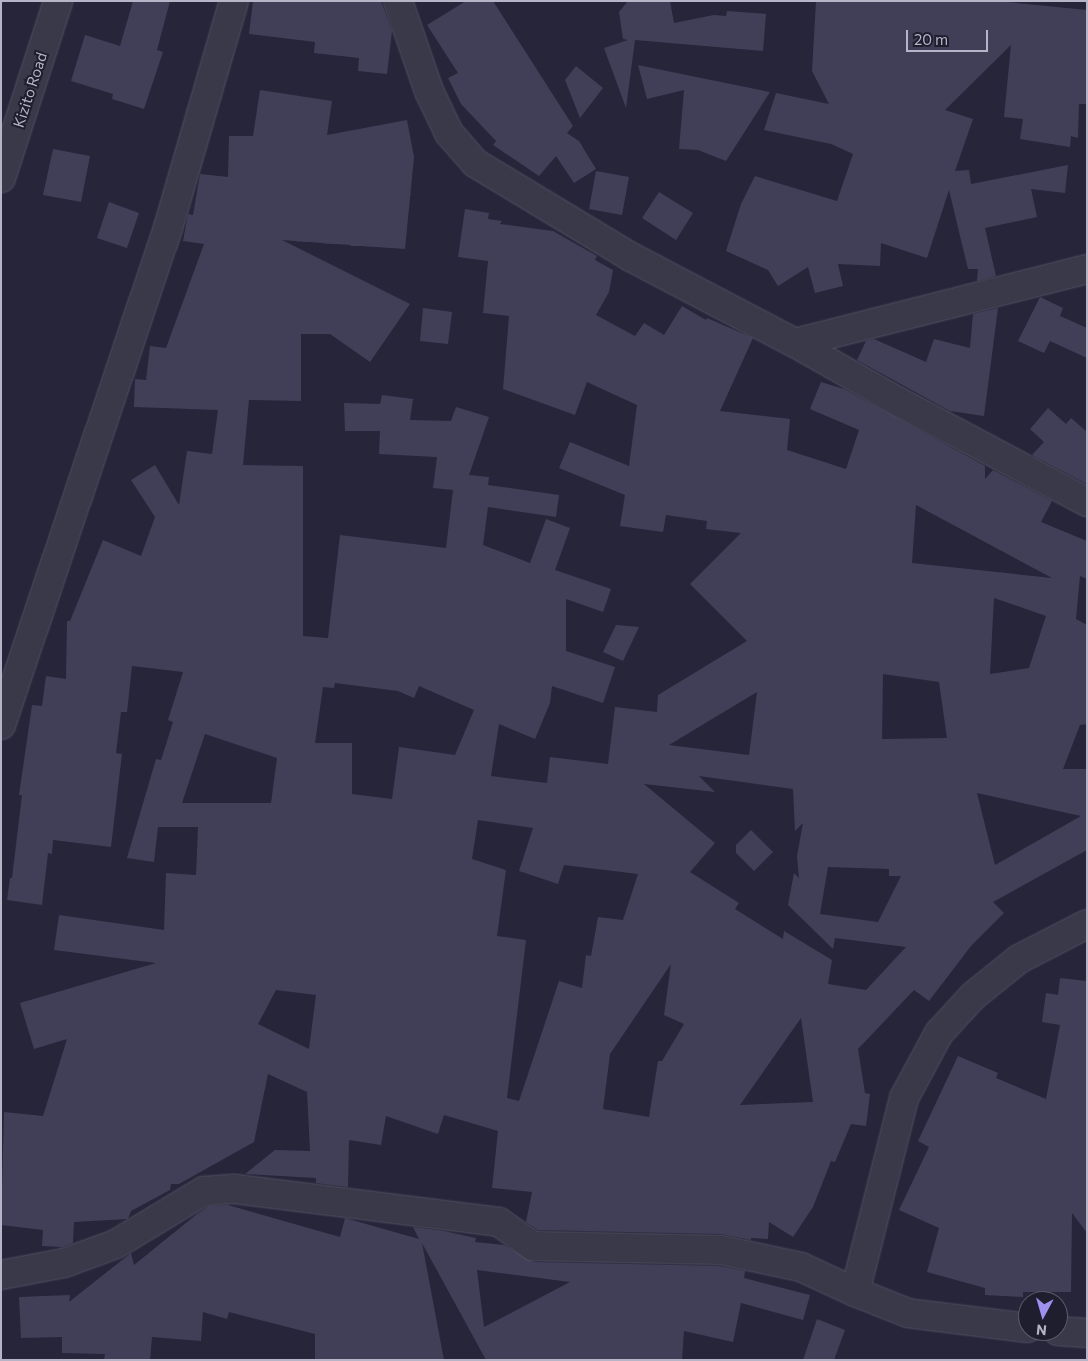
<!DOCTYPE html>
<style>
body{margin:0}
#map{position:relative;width:1088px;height:1361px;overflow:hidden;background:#27253a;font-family:Commissioner,sans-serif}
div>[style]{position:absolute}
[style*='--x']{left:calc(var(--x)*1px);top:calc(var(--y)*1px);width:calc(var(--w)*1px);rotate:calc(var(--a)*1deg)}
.building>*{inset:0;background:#413f58}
.roads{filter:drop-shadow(0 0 1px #525162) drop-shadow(0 0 1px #525162)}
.minor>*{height:28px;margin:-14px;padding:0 14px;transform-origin:14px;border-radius:14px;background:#3a394a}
span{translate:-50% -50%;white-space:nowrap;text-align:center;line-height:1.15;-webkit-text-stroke:4px #1f1e2f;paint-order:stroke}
.street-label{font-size:15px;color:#b6b4c6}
.frame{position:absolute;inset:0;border:2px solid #b6b4c6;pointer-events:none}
.north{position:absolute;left:1018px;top:1291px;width:50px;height:50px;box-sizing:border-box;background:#1f1e2f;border:1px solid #5b5a6b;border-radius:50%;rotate:186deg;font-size:14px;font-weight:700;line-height:20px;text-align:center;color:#b6b4c6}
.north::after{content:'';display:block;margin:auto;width:18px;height:22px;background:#9c91ee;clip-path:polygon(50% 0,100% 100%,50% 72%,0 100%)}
.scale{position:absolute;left:906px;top:30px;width:82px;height:22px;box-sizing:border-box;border:2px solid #b6b4c6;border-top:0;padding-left:6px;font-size:15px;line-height:18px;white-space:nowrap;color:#b6b4c6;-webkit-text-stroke:4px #1f1e2f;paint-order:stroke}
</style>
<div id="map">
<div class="building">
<div style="clip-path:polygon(133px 1px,170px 1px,157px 50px,163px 52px,144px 109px,112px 99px,113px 94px,71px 81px,85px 35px,120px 46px)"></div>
<div style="clip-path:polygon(253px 1px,381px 1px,392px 31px,387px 74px,358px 71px,359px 58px,314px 53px,315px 42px,249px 34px)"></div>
<div style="clip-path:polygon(466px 1px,493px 1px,573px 126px,567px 133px,579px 141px,596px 169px,574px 183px,556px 156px,539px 176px,493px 145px,496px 141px,461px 104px,448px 78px,458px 73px,427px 25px)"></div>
<div style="clip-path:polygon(628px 1px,670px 1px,674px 23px,714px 15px,726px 16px,727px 11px,766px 14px,763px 51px,635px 40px,626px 108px,604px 48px,628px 40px,623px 39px,619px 12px)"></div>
<div style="clip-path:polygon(816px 1px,997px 1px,1087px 10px,1087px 104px,1079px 104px,1078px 138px,1071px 136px,1070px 147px,1020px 139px,1023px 119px,1004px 117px,1011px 45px,945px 110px,973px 119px,955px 171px,969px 170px,971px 184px,1068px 165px,1065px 193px,1031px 189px,1037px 217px,985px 228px,996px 276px,977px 281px,978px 269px,968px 269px,949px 190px,927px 258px,881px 243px,880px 266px,838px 264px,843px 286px,815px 293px,808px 267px,778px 286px,768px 270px,726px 251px,741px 204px,755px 176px,837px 201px,853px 154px,831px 144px,764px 130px,776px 93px,829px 104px,812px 71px)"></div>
<div style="clip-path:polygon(638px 65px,701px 78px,770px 92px,726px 161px,698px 150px,679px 149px,684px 90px,647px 99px)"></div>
<div style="clip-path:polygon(576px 66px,603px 88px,580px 118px,565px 80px)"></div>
<div style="clip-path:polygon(evenodd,260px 90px,332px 101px,327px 135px,407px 120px,414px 157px,405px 249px,282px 240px,410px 304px,370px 362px,330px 334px,301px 334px,301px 401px,249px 400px,243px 465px,303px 466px,303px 636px,328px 638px,340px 535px,446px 548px,453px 490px,433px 488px,437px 457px,379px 454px,380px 431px,345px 431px,344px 403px,380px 404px,382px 395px,413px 399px,410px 420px,451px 421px,456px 407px,489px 417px,469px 475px,489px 477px,488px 485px,559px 495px,556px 517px,488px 507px,483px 545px,530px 563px,546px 519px,570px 528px,555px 570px,611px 589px,603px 612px,566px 599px,566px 651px,615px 667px,603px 703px,552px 686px,550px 703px,535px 739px,499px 724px,491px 776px,547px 783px,550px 757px,608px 764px,615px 707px,657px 712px,658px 695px,747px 641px,690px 584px,741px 533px,706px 529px,707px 521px,666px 515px,663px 532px,620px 526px,625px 495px,559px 468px,570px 442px,629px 466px,637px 405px,587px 382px,575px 415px,503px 389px,509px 316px,483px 313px,488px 261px,458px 257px,465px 209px,489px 213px,488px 219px,502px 221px,500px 224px,553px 231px,597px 256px,595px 260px,613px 270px,609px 292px,596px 315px,635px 336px,644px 323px,664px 335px,682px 306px,706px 320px,707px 318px,753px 338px,720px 411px,790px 419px,787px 450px,846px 469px,859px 430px,810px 409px,821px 382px,844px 389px,985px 466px,985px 479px,993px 470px,1052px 501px,1041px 522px,1087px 541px,1087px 579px,1080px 576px,1076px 619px,1087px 625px,1087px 724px,1080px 725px,1063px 769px,1087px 769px,1087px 850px,993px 902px,1004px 913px,971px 946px,929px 1001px,914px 990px,858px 1049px,865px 1093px,870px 1094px,866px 1126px,851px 1124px,835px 1162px,831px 1161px,813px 1207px,793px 1237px,769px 1222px,768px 1239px,751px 1238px,751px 1240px,721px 1234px,538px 1230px,526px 1222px,532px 1192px,492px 1188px,498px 1131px,444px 1115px,438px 1134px,386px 1116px,381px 1145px,349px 1140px,348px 1187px,316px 1183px,316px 1178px,245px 1174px,275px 1150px,310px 1151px,307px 1092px,268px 1074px,254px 1142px,179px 1184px,171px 1184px,170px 1190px,131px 1211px,128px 1219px,74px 1222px,73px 1243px,62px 1247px,42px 1246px,43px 1230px,1px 1225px,4px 1112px,43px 1116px,67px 1039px,34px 1049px,20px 1003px,156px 963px,54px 950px,59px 915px,164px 930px,166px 873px,196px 875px,198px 827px,158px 827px,154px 862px,127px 858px,156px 759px,161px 760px,173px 722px,168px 720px,183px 672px,132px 666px,127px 712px,121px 712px,116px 753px,122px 754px,111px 847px,53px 840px,52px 854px,48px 853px,42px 905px,7px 900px,10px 878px,12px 878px,22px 795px,19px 795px,32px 705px,42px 706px,46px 676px,66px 679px,67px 621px,70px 621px,103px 540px,141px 556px,155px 517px,131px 480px,155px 465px,179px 505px,187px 451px,212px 454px,218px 410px,134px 407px,135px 379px,146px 380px,150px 346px,166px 348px,204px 244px,183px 241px,188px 214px,193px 215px,200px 174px,228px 177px,229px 136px,253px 136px,260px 90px,916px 505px,1052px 578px,912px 563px,916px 505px,260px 90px,994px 598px,1046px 616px,1029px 668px,990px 674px,994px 598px,260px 90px,883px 674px,939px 682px,947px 738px,882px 739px,883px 674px,260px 90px,335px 683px,398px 691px,414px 698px,419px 686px,474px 710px,455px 755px,399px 747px,392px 799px,352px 794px,352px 743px,315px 743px,323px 687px,334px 688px,335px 683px,260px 90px,757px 692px,749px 755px,669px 745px,757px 692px,260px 90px,205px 734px,277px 758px,271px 803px,182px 803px,205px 734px,260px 90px,699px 776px,793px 789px,795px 831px,803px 823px,797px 856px,799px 878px,794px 873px,788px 905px,833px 949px,835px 938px,906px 947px,866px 990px,828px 984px,832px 960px,784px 931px,783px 939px,735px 909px,739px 903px,690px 872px,715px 843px,644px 784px,715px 792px,699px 776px,260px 90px,977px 793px,1081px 816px,995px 865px,977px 793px,260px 90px,478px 820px,533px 828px,519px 871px,558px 884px,564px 865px,638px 874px,623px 920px,598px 917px,591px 956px,586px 955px,582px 988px,559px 981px,519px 1101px,507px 1098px,526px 940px,497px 936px,506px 870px,472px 859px,478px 820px,260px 90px,828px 867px,889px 869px,889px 876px,901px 876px,878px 922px,820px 914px,828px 867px,260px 90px,671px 964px,664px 1015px,684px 1024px,662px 1061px,658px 1061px,649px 1117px,603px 1109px,610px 1054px,671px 964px,260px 90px,276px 990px,316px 995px,309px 1049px,258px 1024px,276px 990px,260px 90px,801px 1018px,813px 1102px,740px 1105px,801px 1018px)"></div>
<div style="clip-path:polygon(53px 149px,90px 156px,81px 202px,43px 195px)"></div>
<div style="clip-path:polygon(596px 171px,629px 177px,622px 215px,589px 209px)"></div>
<div style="clip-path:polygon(659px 192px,693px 213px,676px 240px,642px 218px)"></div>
<div style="clip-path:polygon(109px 202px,139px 213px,127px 248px,97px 238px)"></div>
<div style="clip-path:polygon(1040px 297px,1063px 308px,1060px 316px,1087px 328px,1087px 358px,1050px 341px,1044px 353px,1018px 341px)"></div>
<div style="clip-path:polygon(423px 308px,452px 312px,448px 344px,420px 341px)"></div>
<div style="clip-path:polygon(998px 308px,984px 416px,950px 411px,857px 360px,866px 341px,874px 339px,926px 362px,934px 339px,970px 348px,973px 314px)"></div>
<div style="clip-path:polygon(1048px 408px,1066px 424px,1071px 418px,1087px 432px,1087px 484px,1032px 455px,1044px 442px,1030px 429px)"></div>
<div style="clip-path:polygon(616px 625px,639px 627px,623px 661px,603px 652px)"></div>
<div style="clip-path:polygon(751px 830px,773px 852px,754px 871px,736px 853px,736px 845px)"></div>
<div style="clip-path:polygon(1060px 978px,1087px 981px,1087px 1233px,1072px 1213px,1071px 1292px,1023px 1292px,1023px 1297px,985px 1295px,985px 1288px,927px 1272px,939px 1228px,899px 1210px,929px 1147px,918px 1141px,958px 1056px,998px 1073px,996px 1078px,1046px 1099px,1060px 1025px,1042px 1022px,1046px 993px,1058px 995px)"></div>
<div style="clip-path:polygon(evenodd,228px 1205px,340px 1237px,345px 1218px,419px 1239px,413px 1227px,444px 1231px,476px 1238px,475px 1242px,504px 1245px,533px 1262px,719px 1266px,745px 1271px,744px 1278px,810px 1295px,803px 1320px,741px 1303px,733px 1342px,684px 1331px,682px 1360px,486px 1360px,422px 1243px,444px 1360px,315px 1360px,315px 1334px,229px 1312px,227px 1319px,203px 1312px,201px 1341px,152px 1337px,150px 1360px,104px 1360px,105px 1354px,62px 1353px,62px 1337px,21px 1338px,19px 1297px,70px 1295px,69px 1302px,131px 1253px,134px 1265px,197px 1214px,209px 1206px,228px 1205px,477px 1270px,570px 1282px,484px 1327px,477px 1270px)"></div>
<div style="clip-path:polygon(817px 1319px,845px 1330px,834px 1360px,803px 1360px)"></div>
</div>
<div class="roads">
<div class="minor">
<div style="--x:398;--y:1;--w:95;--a:71"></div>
<div style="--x:429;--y:91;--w:47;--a:64.5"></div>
<div style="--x:449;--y:133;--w:40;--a:49"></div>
<div style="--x:475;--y:163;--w:182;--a:31.1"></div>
<div style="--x:631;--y:257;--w:185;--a:27.7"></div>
<div style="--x:795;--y:343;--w:301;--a:-14.2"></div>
<div style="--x:1;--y:178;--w:186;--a:-72.1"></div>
<div style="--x:795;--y:343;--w:120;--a:29.6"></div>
<div style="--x:899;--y:402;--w:213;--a:28"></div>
<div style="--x:1;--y:725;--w:524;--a:-71.43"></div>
<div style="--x:168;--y:228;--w:236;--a:-73.8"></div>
<div style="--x:1;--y:1275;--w:64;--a:-10.8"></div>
<div style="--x:64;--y:1263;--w:55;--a:-20.1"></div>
<div style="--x:116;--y:1244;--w:103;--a:-31.1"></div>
<div style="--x:204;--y:1191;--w:31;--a:-4"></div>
<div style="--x:235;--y:1189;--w:266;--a:7.1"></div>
<div style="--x:499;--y:1222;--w:42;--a:35.2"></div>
<div style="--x:533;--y:1246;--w:188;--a:1.2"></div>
<div style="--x:721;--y:1250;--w:82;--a:12"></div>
<div style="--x:801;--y:1267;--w:60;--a:24.8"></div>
<div style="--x:1028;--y:1328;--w:121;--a:-172.9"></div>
<div style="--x:908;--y:1313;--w:57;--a:-158.4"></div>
<div style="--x:855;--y:1292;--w:200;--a:-75.8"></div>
<div style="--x:904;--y:1098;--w:74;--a:-61.7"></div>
<div style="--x:939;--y:1033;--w:50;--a:-47.4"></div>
<div style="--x:973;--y:996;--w:59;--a:-38.8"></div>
<div style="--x:1019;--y:959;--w:76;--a:-27.2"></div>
<div style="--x:1058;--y:1331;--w:29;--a:4"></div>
</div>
</div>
<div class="street-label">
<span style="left:30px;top:90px;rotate:-72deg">Kizito Road</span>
</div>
<div class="frame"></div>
<div class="north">N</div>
<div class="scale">20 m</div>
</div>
